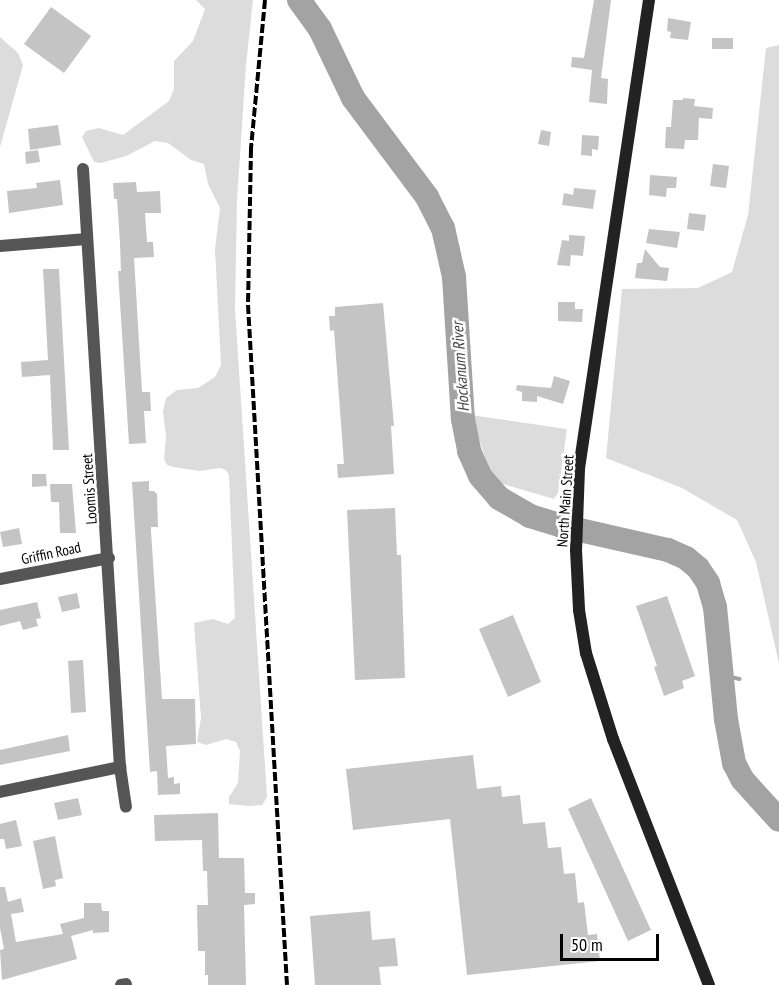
<!DOCTYPE html>
<style>
body{margin:0}
#map{position:relative;width:779px;height:985px;overflow:hidden;background:#fff;font-family:"PT Sans Narrow",sans-serif}
div>[style]{position:absolute}
[style*='--x']{left:calc(var(--x)*1px);top:calc(var(--y)*1px);width:calc(var(--w)*1px);rotate:calc(var(--a)*1deg)}
.green>*{inset:0;background:#dcdcdc}
.stream>*{height:4px;margin:-2px;padding:0 2px;transform-origin:2px;border-radius:2px;background:#a3a3a3}
.river>*{height:24px;margin:-12px;padding:0 12px;transform-origin:12px;border-radius:12px;background:#a3a3a3}
.building>*{inset:0;background:#c4c4c4}
.street>*{height:12px;margin:-6px;padding:0 6px;transform-origin:6px;border-radius:6px;background:#555}
.secondary>*{height:12px;margin:-6px;padding:0 6px;transform-origin:6px;border-radius:6px;background:#222}
.rail>*{height:4px;margin-top:-2px;transform-origin:0;background:repeating-linear-gradient(90deg,#000 0 9px,transparent 0 12px)}
span{translate:-50% -50%;white-space:nowrap;text-align:center;line-height:1.15;-webkit-text-stroke:5px #fff;paint-order:stroke}
.street-label{font-size:15px;color:#000}
.water-label{font-size:16px;color:#444;font-style:italic}
.scale{position:absolute;left:560px;top:934px;width:99px;height:27px;box-sizing:border-box;border:3px solid #000;border-top:0;padding-left:8px;font-size:18px;line-height:21px;white-space:nowrap;color:#000;-webkit-text-stroke:4px #fff;paint-order:stroke}
</style>
<div id="map">
<div class="green">
<div style="clip-path:polygon(196px 0,253px 0,246px 65px,237px 200px,235px 309px,267px 797px,262px 805px,249px 806px,229px 804px,229px 797px,238px 783px,240px 751px,236px 742px,226px 739px,206px 745px,197px 742px,201px 718px,194px 623px,213px 619px,228px 624px,235px 618px,229px 475px,226px 470px,220px 468px,199px 471px,174px 467px,167px 465px,164px 459px,166px 437px,163px 411px,166px 398px,177px 390px,198px 388px,209px 381px,215px 377px,221px 365px,215px 249px,220px 208px,208px 184px,204px 164px,191px 160px,168px 143px,155px 141px,126px 156px,101px 163px,94px 162px,82px 137px,86px 131px,99px 128px,123px 135px,169px 101px,174px 89px,174px 61px,193px 41px,205px 9px)"></div>
<div style="clip-path:polygon(0 37px,18px 53px,23px 65px,0 147px)"></div>
<div style="clip-path:polygon(779px 45px,779px 664px,756px 562px,737px 520px,682px 488px,606px 458px,622px 289px,698px 288px,732px 272px,748px 215px,766px 48px)"></div>
<div style="clip-path:polygon(471px 415px,567px 429px,558px 493px,554px 499px,493px 481px)"></div>
</div>
<div class="stream">
<div style="--x:721;--y:675;--w:19;--a:12"></div>
</div>
<div class="river">
<div style="--x:299;--y:0;--w:36;--a:54"></div>
<div style="--x:320;--y:29;--w:76;--a:64.4"></div>
<div style="--x:353;--y:98;--w:124;--a:53.2"></div>
<div style="--x:427;--y:197;--w:35;--a:63"></div>
<div style="--x:443;--y:228;--w:50;--a:77.3"></div>
<div style="--x:454;--y:277;--w:142;--a:86.4"></div>
<div style="--x:463;--y:419;--w:33;--a:79"></div>
<div style="--x:469;--y:451;--w:27;--a:66"></div>
<div style="--x:480;--y:476;--w:29;--a:49"></div>
<div style="--x:499;--y:498;--w:36;--a:30"></div>
<div style="--x:530;--y:516;--w:34;--a:17"></div>
<div style="--x:562;--y:526;--w:109;--a:12.8"></div>
<div style="--x:668;--y:550;--w:20;--a:24"></div>
<div style="--x:686;--y:558;--w:16;--a:40"></div>
<div style="--x:698;--y:568;--w:18;--a:56"></div>
<div style="--x:708;--y:583;--w:25;--a:74"></div>
<div style="--x:715;--y:607;--w:113;--a:84.4"></div>
<div style="--x:726;--y:719;--w:45;--a:79.7"></div>
<div style="--x:734;--y:763;--w:18;--a:63"></div>
<div style="--x:742;--y:779;--w:55;--a:47.9"></div>
</div>
<div class="building">
<div style="clip-path:polygon(594px 0,611px 0,601px 78px,608px 79px,607px 104px,589px 102px,592px 70px,571px 67px,572px 57px,584px 58px)"></div>
<div style="clip-path:polygon(51px 7px,91px 36px,64px 73px,24px 44px)"></div>
<div style="clip-path:polygon(668px 18px,691px 22px,688px 40px,670px 38px,671px 32px,667px 31px)"></div>
<div style="clip-path:polygon(712px 38px,733px 38px,733px 49px,712px 49px)"></div>
<div style="clip-path:polygon(683px 98px,695px 99px,694px 106px,713px 108px,712px 119px,699px 118px,698px 140px,685px 140px,684px 149px,665px 148px,666px 127px,671px 127px,673px 100px,683px 100px)"></div>
<div style="clip-path:polygon(58px 125px,61px 145px,30px 150px,28px 129px)"></div>
<div style="clip-path:polygon(541px 130px,551px 132px,549px 146px,538px 144px)"></div>
<div style="clip-path:polygon(582px 135px,599px 136px,598px 150px,592px 149px,592px 156px,581px 155px)"></div>
<div style="clip-path:polygon(38px 150px,40px 162px,26px 164px,25px 152px)"></div>
<div style="clip-path:polygon(713px 164px,729px 166px,726px 188px,710px 186px)"></div>
<div style="clip-path:polygon(650px 175px,677px 177px,676px 188px,667px 188px,666px 197px,649px 195px)"></div>
<div style="clip-path:polygon(60px 180px,63px 205px,9px 213px,7px 191px,37px 188px,36px 183px)"></div>
<div style="clip-path:polygon(136px 182px,137px 192px,160px 191px,161px 213px,145px 213px,147px 242px,153px 242px,154px 257px,134px 258px,142px 392px,150px 392px,151px 411px,144px 411px,146px 443px,129px 444px,118px 271px,121px 271px,120px 243px,117px 199px,114px 199px,113px 183px)"></div>
<div style="clip-path:polygon(574px 188px,596px 190px,593px 209px,562px 205px,564px 193px,573px 195px)"></div>
<div style="clip-path:polygon(689px 213px,706px 215px,704px 231px,687px 229px)"></div>
<div style="clip-path:polygon(649px 229px,680px 232px,677px 248px,646px 243px)"></div>
<div style="clip-path:polygon(569px 235px,585px 236px,583px 256px,571px 255px,570px 266px,557px 265px,562px 240px,569px 241px)"></div>
<div style="clip-path:polygon(645px 249px,660px 267px,669px 268px,667px 281px,635px 278px,637px 263px,642px 263px)"></div>
<div style="clip-path:polygon(43px 269px,59px 269px,69px 450px,53px 450px,50px 375px,22px 377px,21px 362px,48px 360px)"></div>
<div style="clip-path:polygon(558px 302px,575px 302px,575px 309px,583px 309px,582px 322px,558px 321px)"></div>
<div style="clip-path:polygon(383px 303px,394px 426px,391px 426px,394px 474px,338px 478px,337px 464px,344px 464px,334px 330px,330px 331px,329px 316px,335px 316px,335px 307px)"></div>
<div style="clip-path:polygon(554px 376px,570px 381px,563px 404px,537px 396px,537px 402px,522px 401px,522px 392px,516px 390px,517px 385px,551px 388px)"></div>
<div style="clip-path:polygon(32px 474px,46px 474px,47px 486px,32px 487px)"></div>
<div style="clip-path:polygon(149px 481px,149px 491px,154px 491px,157px 494px,158px 527px,151px 527px,151px 531px,162px 699px,195px 699px,196px 744px,166px 746px,168px 778px,174px 777px,174px 784px,180px 783px,180px 794px,158px 795px,157px 771px,150px 772px,132px 482px)"></div>
<div style="clip-path:polygon(50px 484px,72px 484px,76px 533px,60px 533px,59px 502px,51px 502px)"></div>
<div style="clip-path:polygon(395px 508px,397px 555px,401px 555px,405px 678px,355px 680px,347px 510px)"></div>
<div style="clip-path:polygon(19px 528px,22px 544px,3px 547px,0 532px)"></div>
<div style="clip-path:polygon(77px 593px,80px 608px,62px 612px,58px 597px)"></div>
<div style="clip-path:polygon(667px 596px,695px 676px,682px 681px,684px 688px,664px 696px,654px 667px,657px 666px,636px 606px)"></div>
<div style="clip-path:polygon(37px 602px,41px 618px,36px 619px,38px 626px,23px 630px,20px 621px,0 626px,0 610px)"></div>
<div style="clip-path:polygon(513px 615px,541px 682px,508px 697px,479px 629px)"></div>
<div style="clip-path:polygon(83px 660px,86px 712px,71px 713px,68px 661px)"></div>
<div style="clip-path:polygon(68px 735px,70px 751px,0 765px,0 750px)"></div>
<div style="clip-path:polygon(473px 755px,477px 789px,501px 786px,502px 797px,520px 795px,523px 824px,545px 822px,548px 848px,561px 847px,564px 874px,575px 873px,578px 903px,584px 902px,588px 935px,597px 934px,600px 961px,467px 975px,450px 819px,353px 830px,346px 769px)"></div>
<div style="clip-path:polygon(78px 798px,82px 815px,58px 820px,54px 803px)"></div>
<div style="clip-path:polygon(591px 798px,651px 930px,628px 941px,568px 809px)"></div>
<div style="clip-path:polygon(218px 813px,219px 858px,244px 858px,245px 893px,255px 893px,255px 904px,244px 905px,246px 985px,208px 985px,208px 975px,205px 975px,205px 951px,198px 951px,197px 905px,208px 905px,207px 871px,203px 871px,202px 840px,155px 841px,154px 815px)"></div>
<div style="clip-path:polygon(16px 820px,22px 846px,6px 849px,4px 839px,0 839px,0 824px)"></div>
<div style="clip-path:polygon(55px 836px,63px 878px,55px 880px,56px 886px,43px 889px,33px 841px)"></div>
<div style="clip-path:polygon(0 887px,5px 887px,8px 902px,21px 898px,24px 912px,11px 914px,16px 942px,63px 934px,60px 924px,84px 918px,84px 903px,101px 903px,102px 911px,109px 911px,109px 932px,93px 933px,93px 930px,71px 936px,77px 959px,2px 980px,0 950px,4px 949px,0 928px)"></div>
<div style="clip-path:polygon(370px 911px,372px 940px,395px 938px,398px 966px,379px 967px,381px 985px,315px 985px,310px 916px)"></div>
</div>
<div class="street">
<div style="--x:83;--y:169;--w:599;--a:86.46"></div>
<div style="--x:120;--y:767;--w:40;--a:81.5"></div>
<div style="--x:0;--y:246;--w:87;--a:-4.6"></div>
<div style="--x:0;--y:579;--w:111;--a:-10.9"></div>
<div style="--x:0;--y:792;--w:123;--a:-11.8"></div>
<div style="--x:121;--y:985;--w:5;--a:-11"></div>
</div>
<div class="secondary">
<div style="--x:649;--y:0;--w:474;--a:98.5"></div>
<div style="--x:579;--y:469;--w:81;--a:92.1"></div>
<div style="--x:576;--y:550;--w:60;--a:87.1"></div>
<div style="--x:579;--y:610;--w:44;--a:80.8"></div>
<div style="--x:586;--y:653;--w:90;--a:72.6"></div>
<div style="--x:613;--y:739;--w:264;--a:68.7"></div>
</div>
<div class="rail">
<div style="--x:265;--y:0;--w:150;--a:95.4"></div>
<div style="--x:251;--y:149;--w:156;--a:91.1"></div>
<div style="--x:248;--y:305;--w:681;--a:86.72"></div>
</div>
<div class="street-label">
<span style="left:89px;top:489px;rotate:-94deg">Loomis Street</span>
<span style="left:565px;top:501px;rotate:-86deg">North Main Street</span>
<span style="left:51px;top:553px;rotate:-12deg">Griffin Road</span>
</div>
<div class="water-label">
<span style="left:460px;top:367px;rotate:-94deg">Hockanum River</span>
</div>
<div class="scale">50 m</div>
</div>
